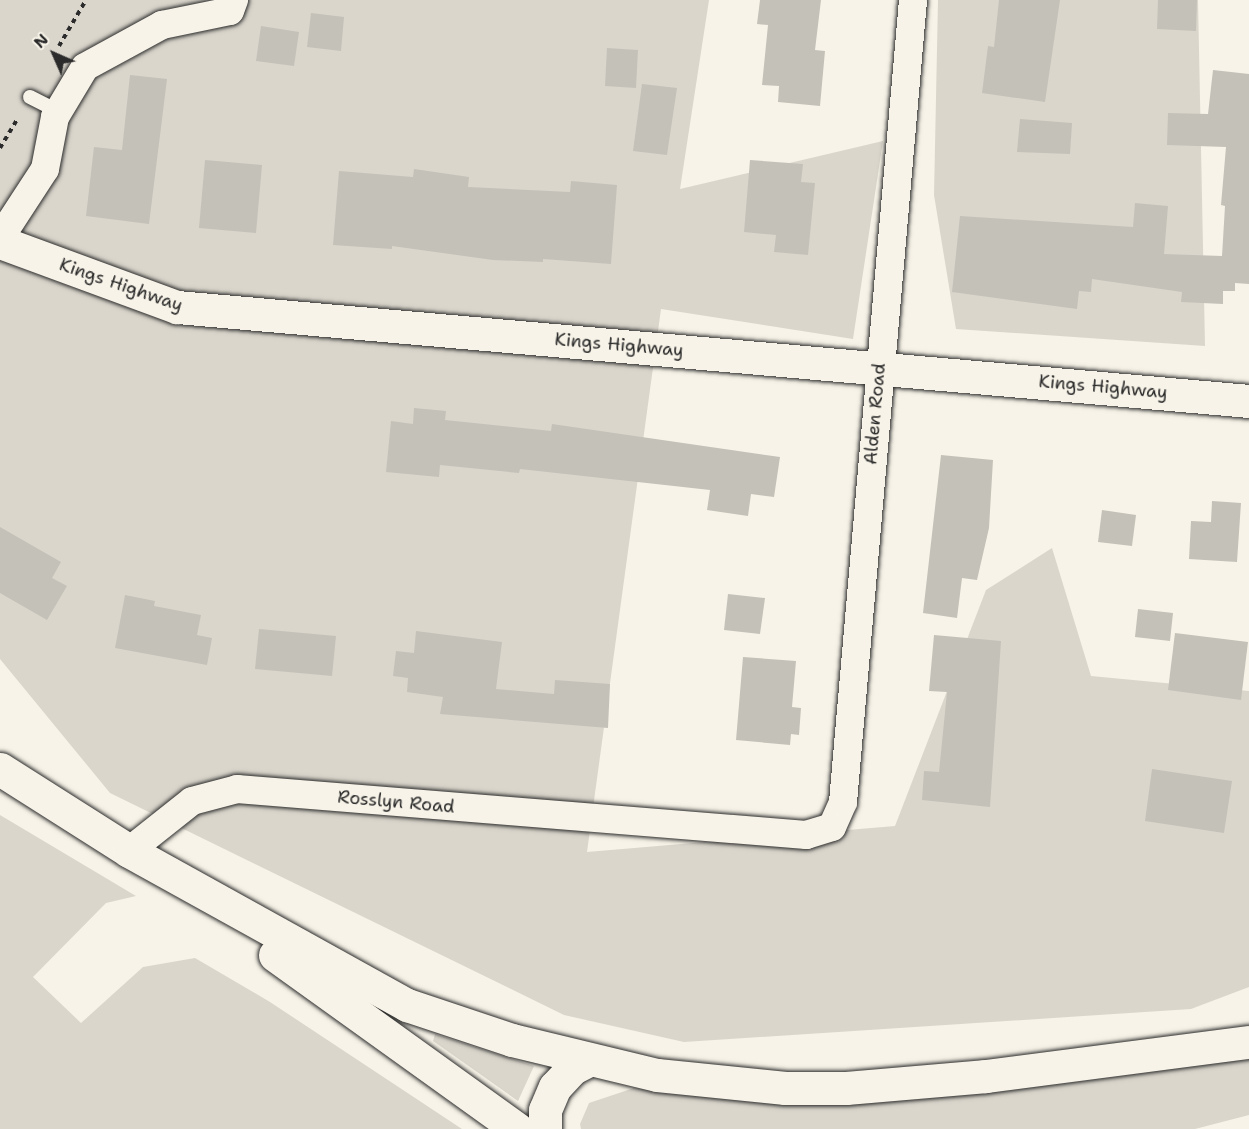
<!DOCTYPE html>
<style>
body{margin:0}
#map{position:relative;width:1249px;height:1129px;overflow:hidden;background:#f7f3e8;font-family:"Shantell Sans",sans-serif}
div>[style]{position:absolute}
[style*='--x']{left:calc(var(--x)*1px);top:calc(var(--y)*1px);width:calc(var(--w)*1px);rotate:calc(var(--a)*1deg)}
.green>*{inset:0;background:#dad6cc}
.building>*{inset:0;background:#c4c1b9}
.path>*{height:4px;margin-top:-2px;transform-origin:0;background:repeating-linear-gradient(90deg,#2b2b2b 0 4.5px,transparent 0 9px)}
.roads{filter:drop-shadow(0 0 2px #2b2b2b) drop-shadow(0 0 2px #2b2b2b)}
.lane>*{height:14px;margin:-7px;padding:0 7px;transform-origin:7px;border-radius:7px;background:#f7f3e8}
.street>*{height:28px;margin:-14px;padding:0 14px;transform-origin:14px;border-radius:14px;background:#f7f3e8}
.secondary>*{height:33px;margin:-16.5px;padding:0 16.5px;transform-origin:16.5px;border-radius:16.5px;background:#f7f3e8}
.highway>*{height:33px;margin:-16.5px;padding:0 16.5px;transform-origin:16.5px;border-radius:16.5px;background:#f7f3e8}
span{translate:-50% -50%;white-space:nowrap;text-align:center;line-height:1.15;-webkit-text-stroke:6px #f7f3e8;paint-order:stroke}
.street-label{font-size:18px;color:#2b2b2b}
.north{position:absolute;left:24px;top:24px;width:60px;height:60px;-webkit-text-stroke:4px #f7f3e8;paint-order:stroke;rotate:315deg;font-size:16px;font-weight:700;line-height:24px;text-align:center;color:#2b2b2b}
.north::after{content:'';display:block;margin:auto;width:21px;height:27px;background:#2b2b2b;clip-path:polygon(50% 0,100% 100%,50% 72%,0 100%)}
</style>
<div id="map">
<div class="green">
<div style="clip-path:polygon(0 0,709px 0,680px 189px,883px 141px,853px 339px,661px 309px,587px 852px,895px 826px,986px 590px,1052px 548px,1091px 676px,1249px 691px,1249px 987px,1191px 1009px,684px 1042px,564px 1015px,110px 793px,0 659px)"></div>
<div style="clip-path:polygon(938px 0,1198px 0,1205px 346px,956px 329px,934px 195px)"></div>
<div style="clip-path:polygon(0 815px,136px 896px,106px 903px,33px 977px,81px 1023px,143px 967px,195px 958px,270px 1002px,462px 1129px,0 1129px)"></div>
<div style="clip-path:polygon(435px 1034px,534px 1066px,518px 1101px,433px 1041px)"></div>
<div style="clip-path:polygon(1249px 1058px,1249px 1115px,1195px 1129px,581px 1129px,580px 1124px,589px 1103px,634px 1088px,770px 1102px,907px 1098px,1066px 1083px)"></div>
</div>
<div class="building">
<div style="clip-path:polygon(760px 0,821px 0,815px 50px,825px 51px,820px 106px,778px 102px,779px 86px,762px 85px,768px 25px,757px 24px)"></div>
<div style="clip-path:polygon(999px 0,1060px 0,1045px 102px,982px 93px,988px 46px,994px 47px)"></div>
<div style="clip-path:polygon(1158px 0,1197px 0,1196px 31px,1157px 29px)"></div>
<div style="clip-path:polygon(311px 13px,344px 17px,341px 51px,307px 47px)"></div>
<div style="clip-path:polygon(261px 26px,299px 32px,294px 66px,256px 61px)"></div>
<div style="clip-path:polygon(607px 48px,638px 50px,636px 88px,605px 86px)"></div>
<div style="clip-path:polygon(1213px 70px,1249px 74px,1249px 284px,1235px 283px,1235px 291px,1223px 291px,1223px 304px,1181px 302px,1182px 292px,1092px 279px,1091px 292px,1079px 291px,1077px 309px,952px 292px,960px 216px,1133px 227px,1135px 203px,1168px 206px,1164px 254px,1222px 256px,1225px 206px,1221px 205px,1226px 147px,1167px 145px,1168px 113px,1208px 114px)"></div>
<div style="clip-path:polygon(130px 75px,167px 79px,149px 224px,86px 216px,94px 147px,122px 150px)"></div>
<div style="clip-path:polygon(642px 84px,677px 88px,667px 155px,633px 151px)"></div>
<div style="clip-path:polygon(1020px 119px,1072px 123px,1070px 154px,1017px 152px)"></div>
<div style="clip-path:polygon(205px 160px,262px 165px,256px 233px,199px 228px)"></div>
<div style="clip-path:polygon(750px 160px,803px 164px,801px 182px,815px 183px,808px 255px,774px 252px,776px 235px,744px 232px)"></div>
<div style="clip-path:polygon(414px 169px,469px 177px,468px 187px,570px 192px,571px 181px,617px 185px,611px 264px,543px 259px,543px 262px,493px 260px,392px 246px,392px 249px,333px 245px,339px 171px,413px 177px)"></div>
<div style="clip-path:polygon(414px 408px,446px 411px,445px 420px,551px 431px,552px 424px,780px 457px,774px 497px,751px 494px,748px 516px,707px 510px,710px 490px,520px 469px,519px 473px,440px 465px,439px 477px,386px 472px,391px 421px,413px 424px)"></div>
<div style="clip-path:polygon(941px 455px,993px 460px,989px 528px,977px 580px,962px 578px,957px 618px,923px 613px)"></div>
<div style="clip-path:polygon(1212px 501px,1241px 503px,1237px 562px,1189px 559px,1191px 521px,1211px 522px)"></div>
<div style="clip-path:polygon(1102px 510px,1136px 515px,1132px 546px,1098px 542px)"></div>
<div style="clip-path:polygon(0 527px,61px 562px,52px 578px,67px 586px,47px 620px,0 593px)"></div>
<div style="clip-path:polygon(728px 594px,765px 598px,760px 634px,724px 630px)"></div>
<div style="clip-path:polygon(125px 595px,155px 601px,154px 606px,201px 615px,197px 635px,212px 638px,207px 665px,115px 648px)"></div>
<div style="clip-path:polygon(1138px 609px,1173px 613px,1170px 641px,1135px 637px)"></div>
<div style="clip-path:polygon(259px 629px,336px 636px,332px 676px,255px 669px)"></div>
<div style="clip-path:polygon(416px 631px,502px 642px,496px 689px,554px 694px,555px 680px,610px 684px,608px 728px,440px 714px,443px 697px,407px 692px,408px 678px,393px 676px,396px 651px,414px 653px)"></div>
<div style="clip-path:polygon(1175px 633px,1248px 642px,1241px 700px,1168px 690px)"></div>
<div style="clip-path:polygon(934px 635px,1001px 641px,990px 807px,922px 800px,924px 771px,939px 772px,947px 692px,929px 691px)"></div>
<div style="clip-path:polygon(743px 657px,796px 661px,792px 707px,801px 708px,799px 735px,791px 734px,790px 745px,736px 740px)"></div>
<div style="clip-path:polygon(1152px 769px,1232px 781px,1224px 833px,1145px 821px)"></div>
</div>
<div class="path">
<div style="--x:59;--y:46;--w:53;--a:-59.6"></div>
<div style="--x:0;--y:148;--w:35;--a:-59"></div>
</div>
<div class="roads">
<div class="lane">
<div style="--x:30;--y:97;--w:31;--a:27"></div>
</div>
<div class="street">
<div style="--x:0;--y:238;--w:82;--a:-56.9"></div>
<div style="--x:45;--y:169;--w:53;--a:-79.1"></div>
<div style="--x:55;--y:117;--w:58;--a:-59"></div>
<div style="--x:85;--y:67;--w:88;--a:-28.6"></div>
<div style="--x:162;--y:25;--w:69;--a:-11.6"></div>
<div style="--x:230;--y:11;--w:12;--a:-70"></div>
<div style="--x:129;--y:851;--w:80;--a:-38.4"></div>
<div style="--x:192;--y:801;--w:47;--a:-14.9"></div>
<div style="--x:237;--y:789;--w:571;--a:4.62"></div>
<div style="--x:806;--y:835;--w:27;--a:-17"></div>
<div style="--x:832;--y:827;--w:27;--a:-66"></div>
<div style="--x:843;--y:802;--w:805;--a:-85.01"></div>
</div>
<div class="secondary">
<div style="--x:0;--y:242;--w:189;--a:20.2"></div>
<div style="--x:177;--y:307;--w:1076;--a:5.01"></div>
<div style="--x:0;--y:769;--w:153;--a:32.4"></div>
</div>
<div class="highway">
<div style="--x:129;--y:851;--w:318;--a:29"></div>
<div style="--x:407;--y:1005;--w:111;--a:18.4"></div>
<div style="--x:512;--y:1040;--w:149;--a:13.6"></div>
<div style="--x:657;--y:1075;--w:129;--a:5.8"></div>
<div style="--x:785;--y:1088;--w:61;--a:0"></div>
<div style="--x:846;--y:1088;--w:141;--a:-4.9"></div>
<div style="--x:986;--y:1076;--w:265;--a:-7.4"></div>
<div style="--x:275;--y:955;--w:298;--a:35.7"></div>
<div style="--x:545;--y:1129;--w:19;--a:-90"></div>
<div style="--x:545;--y:1110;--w:25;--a:-67"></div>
<div style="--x:555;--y:1087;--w:26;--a:-47"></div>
<div style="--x:573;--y:1068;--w:18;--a:-27"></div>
</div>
</div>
<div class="street-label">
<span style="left:121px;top:285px;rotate:19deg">Kings Highway</span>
<span style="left:619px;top:345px;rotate:5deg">Kings Highway</span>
<span style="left:1103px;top:387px;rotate:5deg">Kings Highway</span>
<span style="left:875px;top:414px;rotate:-85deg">Alden Road</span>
<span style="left:396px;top:802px;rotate:5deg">Rosslyn Road</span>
</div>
<div class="north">N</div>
</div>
